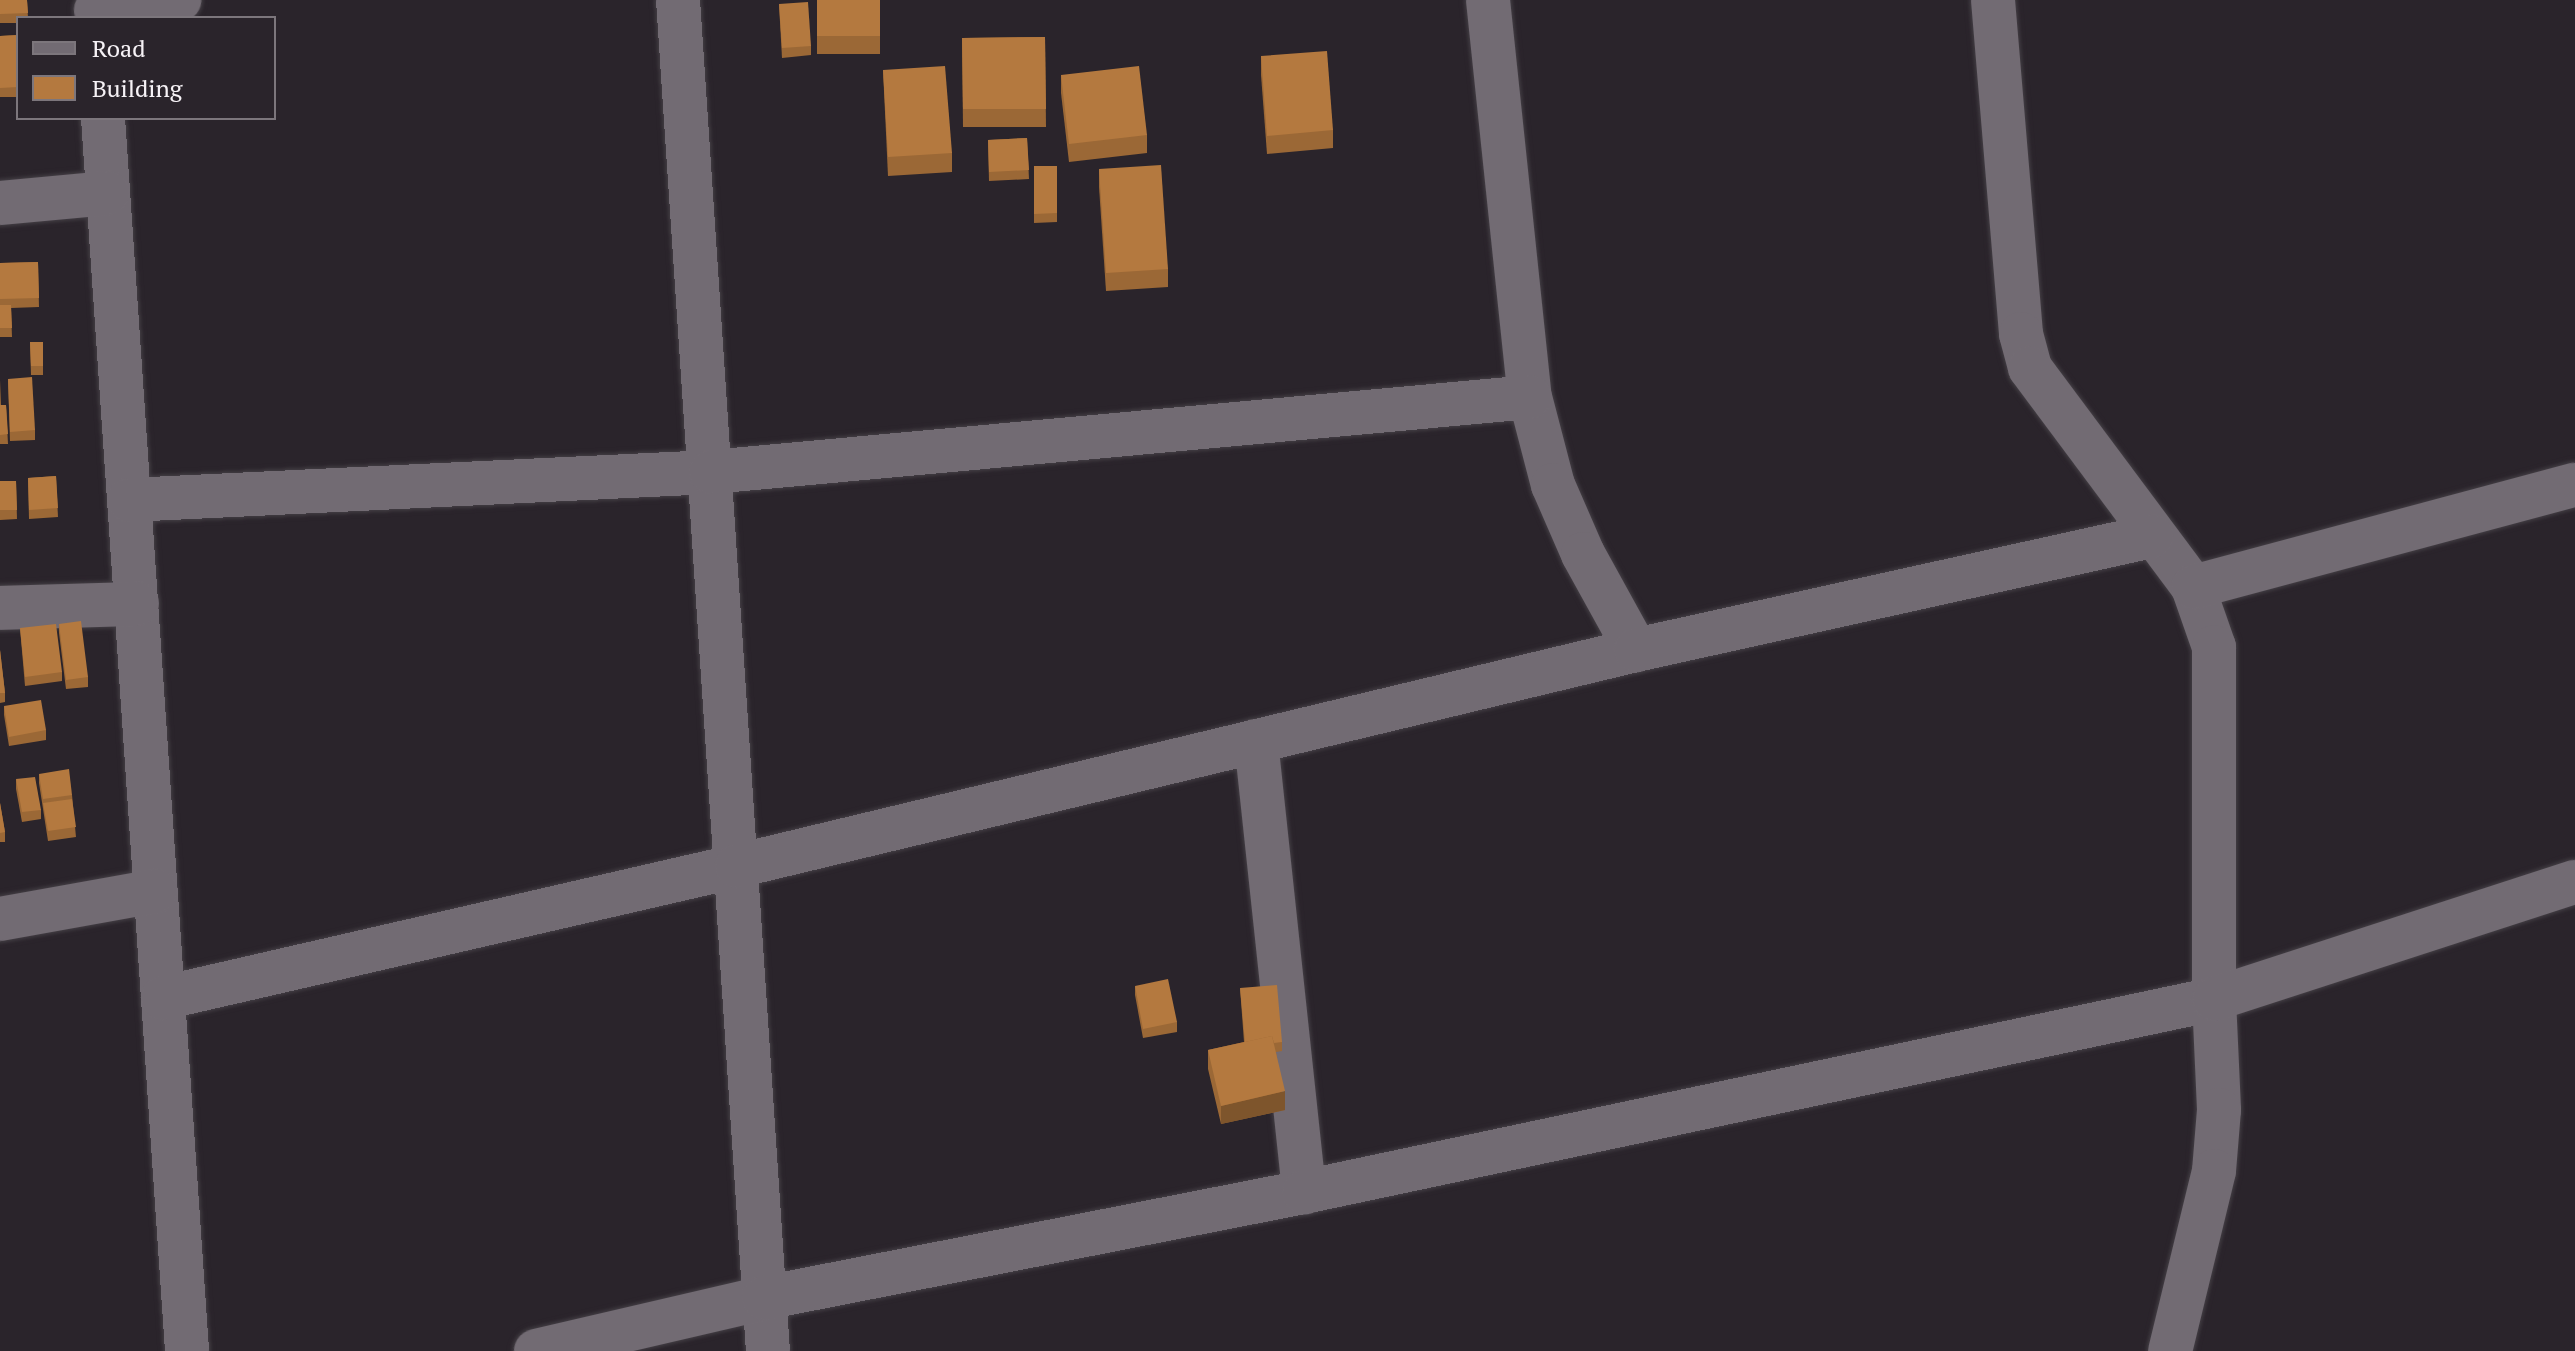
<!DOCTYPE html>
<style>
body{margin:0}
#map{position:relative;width:2575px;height:1351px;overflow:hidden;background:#2a242b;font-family:"PT Serif",serif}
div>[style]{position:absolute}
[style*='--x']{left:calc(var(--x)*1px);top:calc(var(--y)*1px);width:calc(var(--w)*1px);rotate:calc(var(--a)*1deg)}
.roads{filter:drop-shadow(0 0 2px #443f45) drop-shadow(0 0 2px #443f45)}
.minor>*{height:44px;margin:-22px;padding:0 22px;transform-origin:22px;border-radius:22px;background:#726b73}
.wall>*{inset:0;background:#9b6836}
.shaded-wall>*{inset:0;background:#7e552c}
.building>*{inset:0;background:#b4793f}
span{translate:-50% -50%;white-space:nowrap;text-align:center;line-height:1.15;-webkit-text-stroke:6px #2a242b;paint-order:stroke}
.legend{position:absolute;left:16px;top:16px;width:260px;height:104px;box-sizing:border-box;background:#2a242b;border:2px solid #7c767c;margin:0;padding:10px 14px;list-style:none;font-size:24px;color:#f6f2f6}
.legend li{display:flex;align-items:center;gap:16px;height:40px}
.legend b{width:40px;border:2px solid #7c767c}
</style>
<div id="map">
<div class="roads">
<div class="minor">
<div style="--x:678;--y:0;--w:1354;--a:86.19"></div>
<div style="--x:1488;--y:0;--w:399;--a:84"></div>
<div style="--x:1530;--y:397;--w:91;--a:75.4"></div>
<div style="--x:1553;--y:485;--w:75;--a:66.5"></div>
<div style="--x:1583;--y:554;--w:110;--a:61.1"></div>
<div style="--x:1993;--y:0;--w:335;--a:85.2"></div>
<div style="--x:2021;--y:334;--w:35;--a:75"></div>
<div style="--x:2030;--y:368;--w:273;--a:53.3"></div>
<div style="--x:2193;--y:587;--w:64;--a:70.7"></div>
<div style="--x:2214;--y:647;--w:352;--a:90"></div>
<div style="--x:2214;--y:999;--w:111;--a:87.4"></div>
<div style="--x:2219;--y:1110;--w:61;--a:94.7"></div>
<div style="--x:2214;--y:1171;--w:185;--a:103.7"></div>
<div style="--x:96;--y:10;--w:84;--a:-6.9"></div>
<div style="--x:103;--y:118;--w:1236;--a:86.1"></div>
<div style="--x:0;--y:203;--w:108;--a:-5.3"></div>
<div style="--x:129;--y:500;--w:583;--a:-2.75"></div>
<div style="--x:711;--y:472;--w:822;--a:-5.23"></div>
<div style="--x:2193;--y:587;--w:395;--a:-15"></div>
<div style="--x:0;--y:608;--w:137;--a:-1.7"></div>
<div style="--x:1256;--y:741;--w:454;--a:83.9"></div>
<div style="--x:0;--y:919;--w:158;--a:-10.2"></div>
<div style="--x:163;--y:998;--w:589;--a:-12.95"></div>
<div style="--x:737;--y:866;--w:925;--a:-13.51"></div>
<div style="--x:1636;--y:650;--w:528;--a:-12.46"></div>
<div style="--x:536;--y:1351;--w:234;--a:-13.1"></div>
<div style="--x:764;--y:1298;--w:550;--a:-11.11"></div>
<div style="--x:1304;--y:1192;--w:930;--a:-11.97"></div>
<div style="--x:2214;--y:999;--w:379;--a:-18"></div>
</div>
</div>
<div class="wall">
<div style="clip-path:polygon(0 0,27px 0,28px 18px,18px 18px,18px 23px,0 23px)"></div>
<div style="clip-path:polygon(817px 0,880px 0,880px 54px,817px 54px)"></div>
<div style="clip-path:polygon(779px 4px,811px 46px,811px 55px,782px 58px)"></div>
<div style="clip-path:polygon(18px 35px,18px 97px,0 97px,0 36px)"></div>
<div style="clip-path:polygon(1045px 37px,1046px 127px,963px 127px,962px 38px)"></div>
<div style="clip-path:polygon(1261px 56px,1333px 130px,1333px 148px,1267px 154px,1261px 75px)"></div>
<div style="clip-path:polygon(883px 70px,952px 153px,952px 172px,888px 176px)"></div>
<div style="clip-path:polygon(1061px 75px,1147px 135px,1147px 153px,1069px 162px,1061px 93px)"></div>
<div style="clip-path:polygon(1027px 138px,1029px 179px,989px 181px,988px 140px)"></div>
<div style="clip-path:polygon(1034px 166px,1057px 166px,1057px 222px,1034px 223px)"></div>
<div style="clip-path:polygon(1099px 169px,1168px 269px,1168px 287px,1106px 291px,1099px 187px)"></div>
<div style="clip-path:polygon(38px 262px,39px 307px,11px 308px,12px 337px,0 337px,0 263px)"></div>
<div style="clip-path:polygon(30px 342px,43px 342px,43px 375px,31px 375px)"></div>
<div style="clip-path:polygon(8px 379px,35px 430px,35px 440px,10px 441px)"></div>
<div style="clip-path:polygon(0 380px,1px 405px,6px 405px,8px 444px,0 444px)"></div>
<div style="clip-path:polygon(56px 476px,58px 517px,29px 519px,28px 478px)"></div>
<div style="clip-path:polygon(0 481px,16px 481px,17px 519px,0 520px)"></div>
<div style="clip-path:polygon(59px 624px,88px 677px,88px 687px,66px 689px,59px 633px)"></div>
<div style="clip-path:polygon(20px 628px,62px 672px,62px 681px,25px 686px)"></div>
<div style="clip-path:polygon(0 650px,5px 693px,5px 702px,0 703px)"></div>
<div style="clip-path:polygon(4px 706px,46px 730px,46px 740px,9px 746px,4px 715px)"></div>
<div style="clip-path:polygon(39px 774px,72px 795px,76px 837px,48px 841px,39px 783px)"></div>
<div style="clip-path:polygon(16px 779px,41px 810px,41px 819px,22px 822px,16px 789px)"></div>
<div style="clip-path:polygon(0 803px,5px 832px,5px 842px,0 842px)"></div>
<div style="clip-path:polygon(1135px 986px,1177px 1022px,1177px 1032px,1143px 1038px,1135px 995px)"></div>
<div style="clip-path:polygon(1240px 988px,1282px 1042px,1282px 1051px,1276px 1052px,1285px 1110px,1221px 1124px,1208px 1069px,1208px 1050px,1244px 1042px)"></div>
</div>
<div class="shaded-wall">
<div style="clip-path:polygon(1285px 1091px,1285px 1110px,1221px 1124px,1221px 1106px)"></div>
</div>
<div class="building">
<div style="clip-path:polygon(0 0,27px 0,28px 13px,0 14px)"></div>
<div style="clip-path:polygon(817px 0,880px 0,880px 36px,817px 36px)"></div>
<div style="clip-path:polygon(808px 2px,811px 46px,782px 48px,779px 4px)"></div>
<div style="clip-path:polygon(18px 35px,18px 87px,0 88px,0 36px)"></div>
<div style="clip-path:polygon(1045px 37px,1046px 109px,963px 109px,962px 38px)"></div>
<div style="clip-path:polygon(1327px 51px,1333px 130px,1267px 136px,1261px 56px)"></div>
<div style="clip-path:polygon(945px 66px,952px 153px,888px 157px,883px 70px)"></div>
<div style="clip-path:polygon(1139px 66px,1147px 135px,1069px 144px,1061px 75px)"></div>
<div style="clip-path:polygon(1027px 138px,1029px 170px,989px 172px,988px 140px)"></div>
<div style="clip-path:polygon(1161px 165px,1168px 269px,1106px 273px,1099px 169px)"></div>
<div style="clip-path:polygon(1034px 166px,1057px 166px,1057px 213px,1034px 214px)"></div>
<div style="clip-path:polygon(38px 262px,39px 298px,0 299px,0 263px)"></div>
<div style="clip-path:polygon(0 305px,11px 305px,12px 328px,0 328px)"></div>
<div style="clip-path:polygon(30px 342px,43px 342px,43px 366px,31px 366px)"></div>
<div style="clip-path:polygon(32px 377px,35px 430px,10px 432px,8px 379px)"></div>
<div style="clip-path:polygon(0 405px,6px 405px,8px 434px,0 435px)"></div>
<div style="clip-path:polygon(56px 476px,58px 508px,29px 510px,28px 478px)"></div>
<div style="clip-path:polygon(0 481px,16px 481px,17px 510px,0 510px)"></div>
<div style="clip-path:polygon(81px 621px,88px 677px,66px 680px,59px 624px)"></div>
<div style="clip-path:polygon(56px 624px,62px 672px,25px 677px,20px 628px)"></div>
<div style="clip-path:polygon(0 650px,5px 693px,0 693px)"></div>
<div style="clip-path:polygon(41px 700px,46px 730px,9px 737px,4px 706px)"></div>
<div style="clip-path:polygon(69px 769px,72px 795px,43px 799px,39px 774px)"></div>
<div style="clip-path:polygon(35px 777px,41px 810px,22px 812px,16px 779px)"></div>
<div style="clip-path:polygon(72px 799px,76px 827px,48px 831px,43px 803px)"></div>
<div style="clip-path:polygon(0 803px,5px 832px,0 833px)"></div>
<div style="clip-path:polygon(1168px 979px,1177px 1022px,1143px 1029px,1135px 986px)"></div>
<div style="clip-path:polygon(1277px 985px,1282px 1042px,1274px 1043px,1272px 1036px,1245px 1042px,1240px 988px)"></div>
<div style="clip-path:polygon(1272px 1036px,1285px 1091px,1221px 1106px,1208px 1050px)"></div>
</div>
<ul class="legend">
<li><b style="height:10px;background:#726b73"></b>Road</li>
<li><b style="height:22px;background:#b4793f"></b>Building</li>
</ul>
</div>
